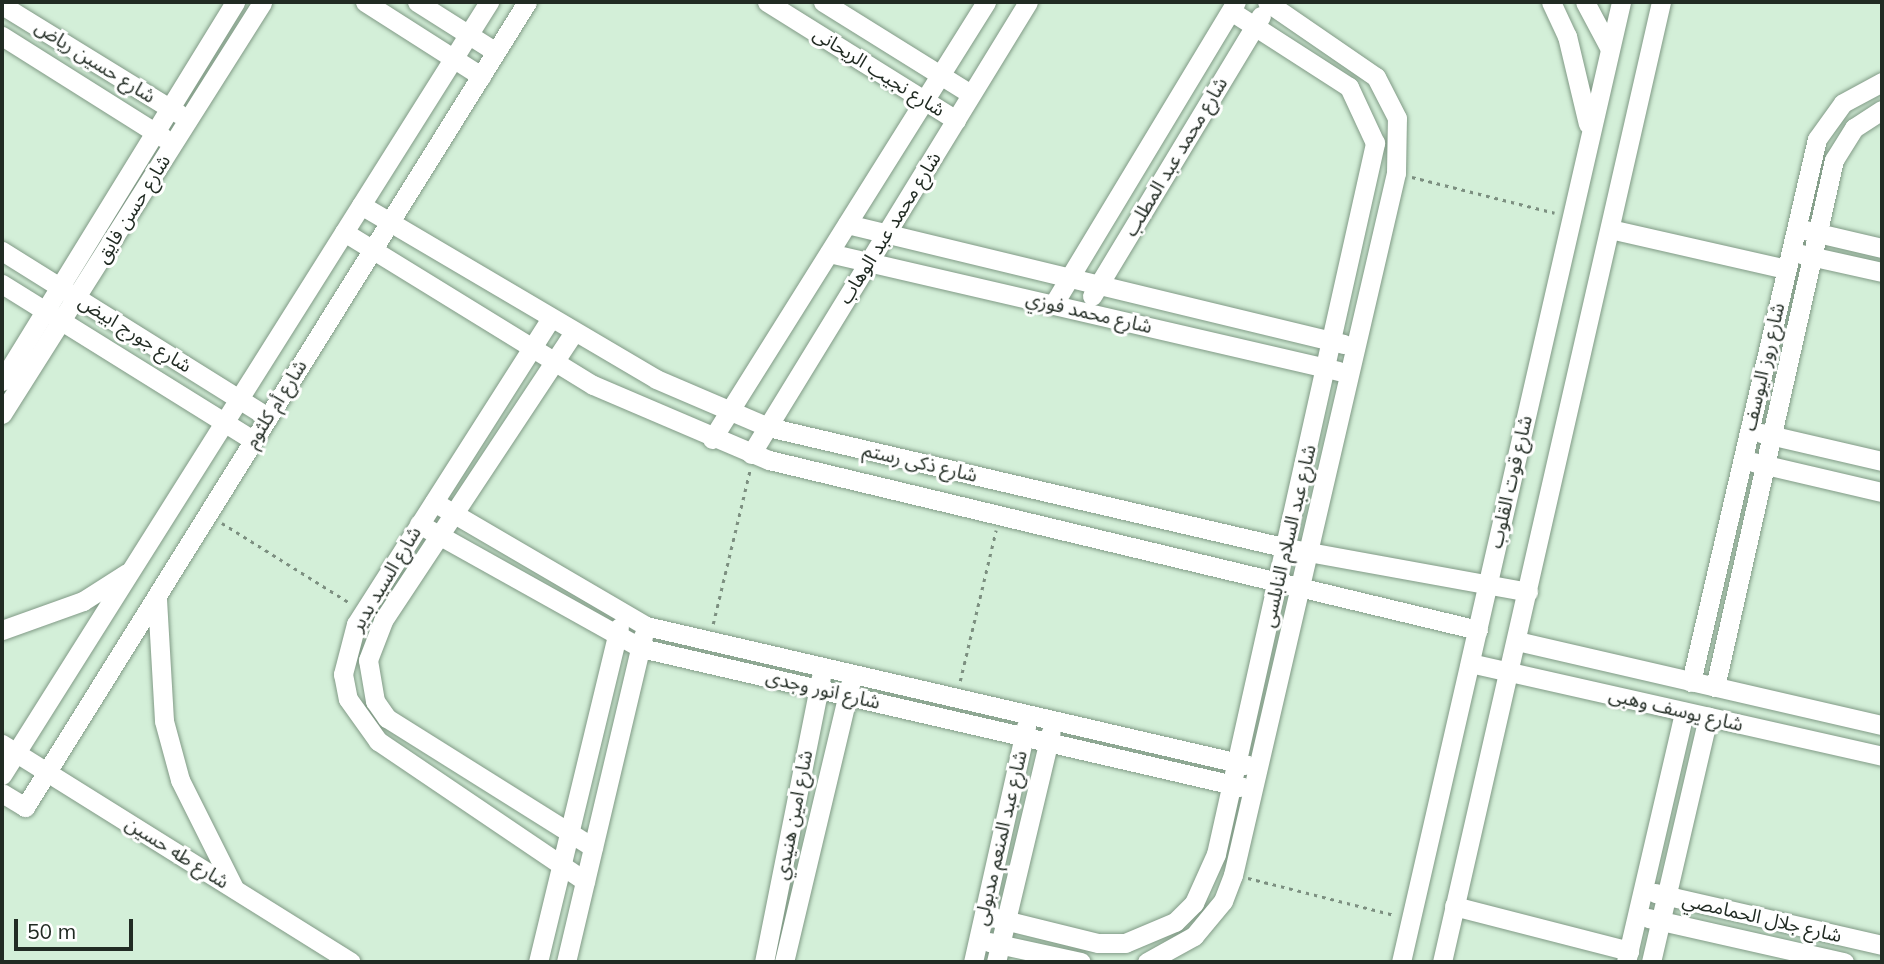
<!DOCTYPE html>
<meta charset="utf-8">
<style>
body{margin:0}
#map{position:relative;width:1884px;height:964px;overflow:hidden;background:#d3efd8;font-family:Mulish,"Noto Sans Arabic",sans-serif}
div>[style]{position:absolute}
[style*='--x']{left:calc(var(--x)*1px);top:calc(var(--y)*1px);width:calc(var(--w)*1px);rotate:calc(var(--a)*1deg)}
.path>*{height:2.5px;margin-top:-1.25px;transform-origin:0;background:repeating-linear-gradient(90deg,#7c8f80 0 3.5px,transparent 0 8.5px)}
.roads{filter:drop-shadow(0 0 2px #819a86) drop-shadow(0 0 2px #819a86)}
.minor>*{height:19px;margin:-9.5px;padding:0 9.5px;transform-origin:9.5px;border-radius:9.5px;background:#fff}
span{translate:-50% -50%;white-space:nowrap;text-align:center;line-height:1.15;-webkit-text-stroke:6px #fff;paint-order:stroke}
.street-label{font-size:19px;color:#212b23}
.frame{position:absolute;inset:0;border:4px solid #212b23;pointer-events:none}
.scale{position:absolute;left:14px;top:919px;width:119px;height:32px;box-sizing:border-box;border:4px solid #212b23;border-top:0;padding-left:9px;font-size:21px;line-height:24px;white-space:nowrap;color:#212b23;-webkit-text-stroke:5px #fff;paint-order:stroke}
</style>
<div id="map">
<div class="path">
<div style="--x:1412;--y:177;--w:147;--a:14.1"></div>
<div style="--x:222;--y:523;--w:151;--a:32"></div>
<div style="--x:713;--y:624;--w:158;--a:-76.5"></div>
<div style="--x:960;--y:681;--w:155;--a:-76.6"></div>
<div style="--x:1248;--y:878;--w:151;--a:14.2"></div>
</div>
<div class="roads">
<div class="minor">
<div style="--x:365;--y:2;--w:138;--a:32.5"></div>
<div style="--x:417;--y:2;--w:93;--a:32.3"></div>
<div style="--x:767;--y:2;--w:223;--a:32"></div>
<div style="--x:823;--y:2;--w:174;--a:31.9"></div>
<div style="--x:1551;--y:2;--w:38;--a:65"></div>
<div style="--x:1567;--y:36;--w:90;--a:76.6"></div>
<div style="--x:1585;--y:2;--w:53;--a:62"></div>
<div style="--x:2;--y:5;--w:208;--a:31.6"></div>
<div style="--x:2;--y:36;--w:191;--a:32.2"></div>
<div style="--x:361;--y:205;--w:342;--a:30.5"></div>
<div style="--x:656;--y:379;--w:122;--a:23.2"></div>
<div style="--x:768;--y:427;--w:533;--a:13.12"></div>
<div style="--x:1287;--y:548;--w:245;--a:10.3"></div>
<div style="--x:847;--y:224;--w:511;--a:13.57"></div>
<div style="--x:1610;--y:229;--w:180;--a:12.8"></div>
<div style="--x:1805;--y:230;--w:79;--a:13.2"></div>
<div style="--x:344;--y:232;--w:292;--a:31.6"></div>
<div style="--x:593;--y:385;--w:191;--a:23.1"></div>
<div style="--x:769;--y:460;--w:729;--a:13.48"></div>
<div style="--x:2;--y:251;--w:314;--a:32"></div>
<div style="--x:829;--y:253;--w:523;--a:13.03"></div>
<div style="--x:1801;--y:254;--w:83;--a:12.5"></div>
<div style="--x:2;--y:284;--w:296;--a:31.9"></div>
<div style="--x:1092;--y:296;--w:327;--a:-58.9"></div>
<div style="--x:1053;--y:305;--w:354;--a:-58.9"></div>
<div style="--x:551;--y:318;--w:363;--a:122.5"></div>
<div style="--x:356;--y:624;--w:52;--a:104.6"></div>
<div style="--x:343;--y:674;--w:25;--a:79"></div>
<div style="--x:348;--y:699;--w:52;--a:54.5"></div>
<div style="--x:378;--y:741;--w:250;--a:34.1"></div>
<div style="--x:574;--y:332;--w:346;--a:123.5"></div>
<div style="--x:383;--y:621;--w:42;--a:111"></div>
<div style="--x:368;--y:660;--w:42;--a:80.3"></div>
<div style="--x:375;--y:701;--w:21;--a:55"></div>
<div style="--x:387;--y:718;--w:243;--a:32.1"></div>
<div style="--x:2;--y:381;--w:445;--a:-58.4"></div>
<div style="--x:2;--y:414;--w:487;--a:-57.7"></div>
<div style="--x:1761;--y:433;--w:124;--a:13"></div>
<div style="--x:712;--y:439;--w:516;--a:-57.91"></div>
<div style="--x:751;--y:454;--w:530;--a:-58.5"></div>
<div style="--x:1753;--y:462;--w:132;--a:13.1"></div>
<div style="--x:434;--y:502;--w:246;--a:30.3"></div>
<div style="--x:646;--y:626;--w:617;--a:13.02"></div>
<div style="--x:419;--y:524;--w:254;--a:29.2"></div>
<div style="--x:641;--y:648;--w:617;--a:13.02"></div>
<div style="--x:157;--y:599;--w:122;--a:86.7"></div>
<div style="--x:164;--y:721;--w:61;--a:74.8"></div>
<div style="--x:180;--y:780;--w:119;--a:63.4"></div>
<div style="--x:2;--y:630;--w:86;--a:-19.7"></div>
<div style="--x:83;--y:601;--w:52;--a:-32.5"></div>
<div style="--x:1517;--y:641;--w:375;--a:13"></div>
<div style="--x:1470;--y:663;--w:422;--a:12.7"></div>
<div style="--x:1691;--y:682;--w:557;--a:-76.94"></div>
<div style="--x:1817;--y:139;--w:44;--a:-54.2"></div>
<div style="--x:1843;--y:103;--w:44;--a:-28.3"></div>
<div style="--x:1715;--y:687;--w:540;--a:-77.28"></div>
<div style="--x:1834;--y:160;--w:38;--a:-58"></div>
<div style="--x:1854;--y:128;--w:33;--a:-33"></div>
<div style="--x:2;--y:744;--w:411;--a:32"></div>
<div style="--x:2;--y:775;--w:914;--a:-57.79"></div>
<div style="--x:2;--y:793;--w:27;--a:31"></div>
<div style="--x:25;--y:807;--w:949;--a:-58.05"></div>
<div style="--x:1655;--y:893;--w:233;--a:12.9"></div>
<div style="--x:1454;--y:906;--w:181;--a:14.4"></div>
<div style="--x:984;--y:915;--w:117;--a:13.8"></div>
<div style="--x:1098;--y:943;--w:27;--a:0"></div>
<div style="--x:1125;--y:943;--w:54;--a:-22.8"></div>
<div style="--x:1175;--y:922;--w:27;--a:-45"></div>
<div style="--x:1194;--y:903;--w:54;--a:-65.8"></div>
<div style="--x:1216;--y:854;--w:729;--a:-77.39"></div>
<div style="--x:1375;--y:143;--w:62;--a:-114.9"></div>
<div style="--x:1349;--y:87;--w:140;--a:-147.2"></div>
<div style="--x:1648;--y:918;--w:201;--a:12.7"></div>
<div style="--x:989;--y:942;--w:94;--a:12.3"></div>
<div style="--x:538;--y:962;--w:344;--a:-76.4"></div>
<div style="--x:566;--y:962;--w:335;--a:-76.7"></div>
<div style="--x:764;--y:962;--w:290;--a:-78.7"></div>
<div style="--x:784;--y:962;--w:286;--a:-76.6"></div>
<div style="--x:973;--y:962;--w:242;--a:-77.3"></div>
<div style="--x:996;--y:962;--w:236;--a:-76.6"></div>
<div style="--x:1147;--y:962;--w:54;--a:-29"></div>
<div style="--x:1194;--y:936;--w:45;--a:-50.4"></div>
<div style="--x:1223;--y:901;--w:28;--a:-69"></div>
<div style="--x:1233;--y:875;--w:721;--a:-76.93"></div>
<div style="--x:1396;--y:173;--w:55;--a:-89"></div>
<div style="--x:1397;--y:118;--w:46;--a:-117.1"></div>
<div style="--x:1376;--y:77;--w:132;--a:-145.5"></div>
<div style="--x:1401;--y:962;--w:985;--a:-77.09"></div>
<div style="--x:1442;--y:962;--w:985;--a:-77.15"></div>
<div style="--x:1626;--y:962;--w:257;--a:-76.9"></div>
<div style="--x:1651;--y:962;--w:252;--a:-76.9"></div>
</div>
</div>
<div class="street-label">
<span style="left:95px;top:62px;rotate:32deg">شارع حسين رياض</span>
<span style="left:879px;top:72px;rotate:32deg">شارع نجيب الريحانى</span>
<span style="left:1176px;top:157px;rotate:-59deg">شارع محمد عبد المطلب</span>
<span style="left:133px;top:209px;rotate:-58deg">شارع حسن فايق</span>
<span style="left:890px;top:228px;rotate:-58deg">شارع محمد عبد الوهاب</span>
<span style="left:1089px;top:313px;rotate:13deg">شارع محمد فوزي</span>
<span style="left:135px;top:334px;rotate:32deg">شارع جورج ابيض</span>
<span style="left:1764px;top:367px;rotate:-77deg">شارع روز اليوسف</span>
<span style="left:276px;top:404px;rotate:-58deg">شارع أم كلثوم</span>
<span style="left:920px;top:463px;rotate:13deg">شارع ذكى رستم</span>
<span style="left:1511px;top:482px;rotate:-77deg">شارع قوت القلوب</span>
<span style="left:1289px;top:536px;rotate:-77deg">شارع عبد السلام النابلسى</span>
<span style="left:386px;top:579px;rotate:-59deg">شارع السيد بدير</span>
<span style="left:823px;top:690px;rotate:13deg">شارع انور وجدى</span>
<span style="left:1676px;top:710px;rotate:13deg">شارع يوسف وهبى</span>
<span style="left:794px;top:815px;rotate:-79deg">شارع امين هنيدي</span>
<span style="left:1001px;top:838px;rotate:-77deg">شارع عبد المنعم مدبولى</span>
<span style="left:177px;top:853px;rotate:32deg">شارع طه حسين</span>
<span style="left:1762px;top:918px;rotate:13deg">شارع جلال الحمامصي</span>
</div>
<div class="frame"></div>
<div class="scale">50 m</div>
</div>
